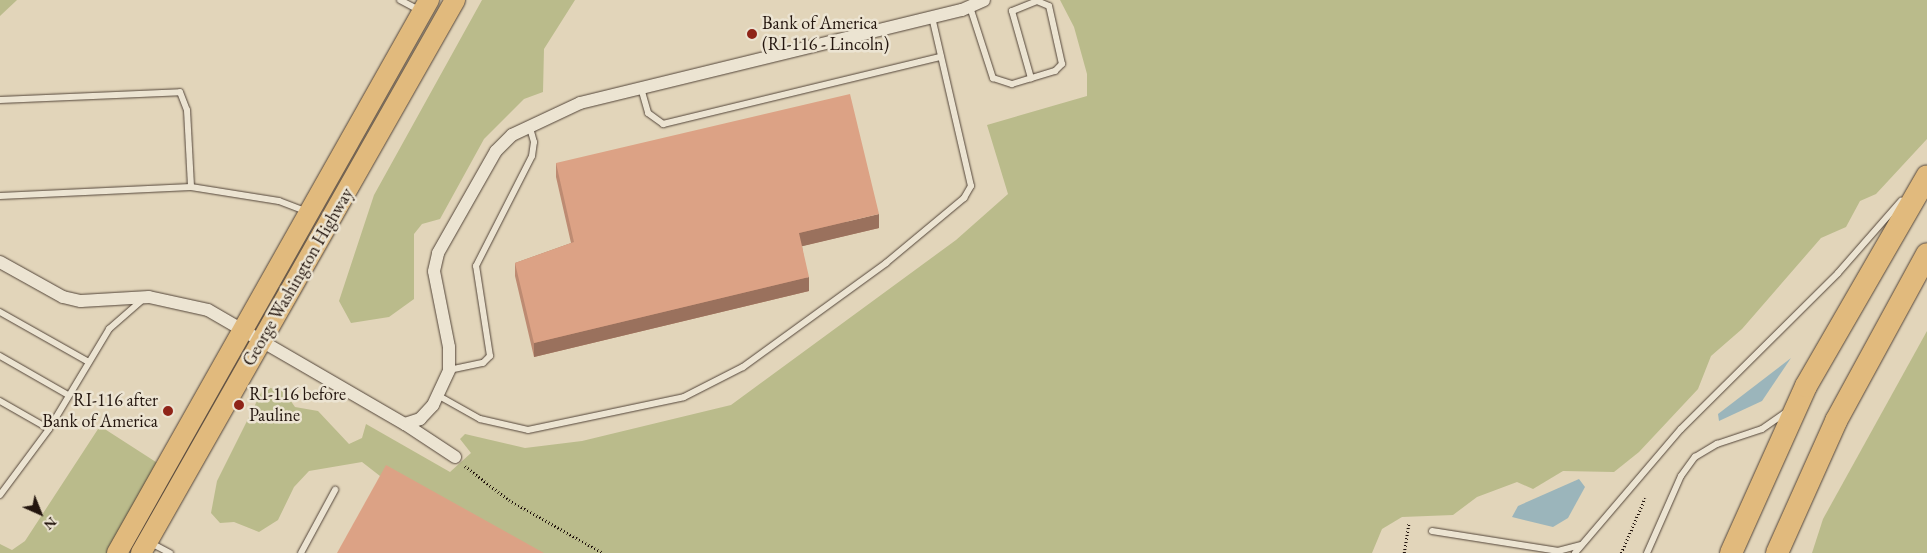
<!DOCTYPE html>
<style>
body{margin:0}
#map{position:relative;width:1927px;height:553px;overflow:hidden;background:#e2d5ba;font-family:"EB Garamond",serif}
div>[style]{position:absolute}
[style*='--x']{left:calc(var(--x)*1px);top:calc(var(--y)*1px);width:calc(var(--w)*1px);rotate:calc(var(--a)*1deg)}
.green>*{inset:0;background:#babb8b}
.water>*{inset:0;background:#9bb5bb}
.path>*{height:2.5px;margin-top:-1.25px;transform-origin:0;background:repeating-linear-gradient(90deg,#23150e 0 1px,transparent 0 3.5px)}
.roads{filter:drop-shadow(0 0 1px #534539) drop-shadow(0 0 1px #534539)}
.service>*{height:6px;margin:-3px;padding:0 3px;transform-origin:3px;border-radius:3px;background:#ece4d2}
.minor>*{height:12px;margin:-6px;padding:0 6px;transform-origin:6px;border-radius:6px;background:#ece4d2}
.primary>*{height:20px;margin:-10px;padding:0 10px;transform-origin:10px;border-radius:10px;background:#e1ba7d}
.motorway>*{height:22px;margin:-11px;padding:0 11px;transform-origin:11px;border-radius:11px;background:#e1ba7d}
.wall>*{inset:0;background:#bd8b72}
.shaded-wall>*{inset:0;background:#9a715d}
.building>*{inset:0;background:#dca285}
.dots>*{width:14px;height:14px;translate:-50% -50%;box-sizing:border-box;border:2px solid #ece4d2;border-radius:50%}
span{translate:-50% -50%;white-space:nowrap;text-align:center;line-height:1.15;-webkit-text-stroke:5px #ece4d2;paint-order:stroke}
.poi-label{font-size:18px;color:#23150e}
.left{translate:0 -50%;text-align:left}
.right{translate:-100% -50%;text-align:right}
.street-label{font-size:18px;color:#23150e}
.north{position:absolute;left:15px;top:488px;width:50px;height:50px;-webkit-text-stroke:4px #ece4d2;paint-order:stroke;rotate:136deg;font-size:14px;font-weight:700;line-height:20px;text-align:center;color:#23150e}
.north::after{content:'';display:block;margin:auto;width:18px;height:22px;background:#23150e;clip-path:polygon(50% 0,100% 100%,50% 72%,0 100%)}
</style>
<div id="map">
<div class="green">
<div style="clip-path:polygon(0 0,17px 0,0 16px)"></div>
<div style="clip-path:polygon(482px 0,575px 0,544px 49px,543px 92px,524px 99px,484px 139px,440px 219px,422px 224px,414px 234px,414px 299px,389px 317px,351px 323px,339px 301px,374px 195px)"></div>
<div style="clip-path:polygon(1060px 0,1927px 0,1927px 139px,1876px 194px,1860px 201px,1846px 227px,1821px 238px,1742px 329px,1711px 356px,1698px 389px,1639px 452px,1614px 472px,1563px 471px,1533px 489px,1517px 482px,1477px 497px,1453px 515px,1402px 517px,1382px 529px,1372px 553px,539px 553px,393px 474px,380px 476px,362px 462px,309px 471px,294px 487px,278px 520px,259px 532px,234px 522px,220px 523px,211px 513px,217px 481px,264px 387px,283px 390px,295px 407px,318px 411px,349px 444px,362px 438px,366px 424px,450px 472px,471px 453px,460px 439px,465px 434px,525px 448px,582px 441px,731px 405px,956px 240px,1008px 194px,987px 125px,1087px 96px,1087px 74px,1074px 27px)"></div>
<div style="clip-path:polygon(1927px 331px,1927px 553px,1812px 553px,1823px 519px)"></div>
<div style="clip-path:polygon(100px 426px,159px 464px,108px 553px,0 553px,0 544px,12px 550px,25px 541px)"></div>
</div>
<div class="water">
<div style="clip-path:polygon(1791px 358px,1762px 401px,1719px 421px,1718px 414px)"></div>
<div style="clip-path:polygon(1579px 479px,1585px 487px,1568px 518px,1553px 527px,1512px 517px,1518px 506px)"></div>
</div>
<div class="path">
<div style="--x:465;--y:466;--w:56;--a:37.7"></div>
<div style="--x:509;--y:500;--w:108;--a:29.4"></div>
<div style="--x:1404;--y:553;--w:31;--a:-81"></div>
<div style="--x:1621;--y:553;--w:60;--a:-66.4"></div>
</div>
<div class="roads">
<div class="service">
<div style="--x:400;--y:0;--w:21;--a:28"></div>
<div style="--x:970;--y:7;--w:75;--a:72.1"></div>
<div style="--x:993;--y:78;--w:20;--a:18"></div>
<div style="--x:1012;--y:84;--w:45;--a:-16.8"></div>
<div style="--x:1055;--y:71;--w:10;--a:-45"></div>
<div style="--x:1062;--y:64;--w:59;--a:-102.6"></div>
<div style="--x:1049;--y:6;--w:13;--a:-157"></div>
<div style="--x:1037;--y:1;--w:27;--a:158"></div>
<div style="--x:1012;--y:11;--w:70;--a:74.2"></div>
<div style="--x:641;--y:88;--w:26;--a:74"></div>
<div style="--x:648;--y:113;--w:19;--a:36"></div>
<div style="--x:663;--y:124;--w:286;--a:-13.6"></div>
<div style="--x:0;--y:100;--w:180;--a:-2.5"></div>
<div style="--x:180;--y:92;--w:19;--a:69"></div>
<div style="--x:187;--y:110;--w:77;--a:87"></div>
<div style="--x:0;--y:196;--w:191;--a:-2.7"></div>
<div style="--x:191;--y:187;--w:89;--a:9"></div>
<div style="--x:279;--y:201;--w:28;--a:21"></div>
<div style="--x:0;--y:312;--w:100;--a:29.4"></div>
<div style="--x:0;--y:356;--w:78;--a:29.8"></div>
<div style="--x:449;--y:370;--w:35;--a:-12"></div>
<div style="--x:483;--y:363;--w:10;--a:-45"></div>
<div style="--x:490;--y:356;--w:91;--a:-98.8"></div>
<div style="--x:476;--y:266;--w:123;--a:-63"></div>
<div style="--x:532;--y:156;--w:14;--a:-82"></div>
<div style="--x:534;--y:142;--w:18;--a:-106"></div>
<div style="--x:439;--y:396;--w:47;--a:29.3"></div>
<div style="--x:480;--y:419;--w:49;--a:12.9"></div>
<div style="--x:528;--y:430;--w:159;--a:-11.9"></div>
<div style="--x:684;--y:397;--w:66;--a:-27"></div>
<div style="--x:743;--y:367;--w:177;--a:-36"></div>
<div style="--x:886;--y:263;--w:102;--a:-39.8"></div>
<div style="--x:964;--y:198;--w:14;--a:-60"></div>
<div style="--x:971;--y:186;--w:173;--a:-103"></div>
<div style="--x:0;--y:401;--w:56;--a:29.7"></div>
<div style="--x:0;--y:495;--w:82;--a:-53.4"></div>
<div style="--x:49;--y:429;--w:117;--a:-59"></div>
<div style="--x:109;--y:329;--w:43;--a:-41.2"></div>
<div style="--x:1432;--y:531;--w:128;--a:9"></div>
<div style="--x:1558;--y:551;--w:23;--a:-15"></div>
<div style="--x:149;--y:542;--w:24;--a:28"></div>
<div style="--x:301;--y:553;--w:72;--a:-61.6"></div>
<div style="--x:1575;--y:553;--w:163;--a:-49.5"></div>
<div style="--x:1681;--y:429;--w:221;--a:-44.8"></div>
<div style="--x:1838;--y:273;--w:96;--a:-48.8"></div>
<div style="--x:1647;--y:553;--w:84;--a:-66.2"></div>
<div style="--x:1681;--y:476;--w:24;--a:-54"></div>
<div style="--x:1695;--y:457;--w:26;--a:-31"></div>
<div style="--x:1717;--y:444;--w:47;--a:-18.4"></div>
<div style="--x:1762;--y:429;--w:28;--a:-35"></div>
</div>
<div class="minor">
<div style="--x:0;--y:262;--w:72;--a:29.1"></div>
<div style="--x:63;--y:297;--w:18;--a:13"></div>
<div style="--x:81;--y:301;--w:68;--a:-3.4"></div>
<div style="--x:149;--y:297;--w:60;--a:12.4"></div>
<div style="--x:208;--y:310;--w:228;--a:30.1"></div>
<div style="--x:405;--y:424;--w:16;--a:-18"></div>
<div style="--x:420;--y:419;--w:19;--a:-47"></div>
<div style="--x:433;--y:405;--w:38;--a:-65"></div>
<div style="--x:449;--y:370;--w:23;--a:-90"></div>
<div style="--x:449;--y:347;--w:77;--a:-101.2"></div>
<div style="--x:434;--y:271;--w:18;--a:-77"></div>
<div style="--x:438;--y:253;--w:117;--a:-60.4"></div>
<div style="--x:496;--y:151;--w:23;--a:-45"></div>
<div style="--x:512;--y:135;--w:75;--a:-25.2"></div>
<div style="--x:580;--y:103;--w:393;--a:-13.7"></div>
<div style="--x:962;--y:10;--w:24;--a:-24"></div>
<div style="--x:405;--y:424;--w:60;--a:33.4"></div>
</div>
<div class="primary">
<div style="--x:117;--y:553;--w:635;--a:-60.57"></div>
<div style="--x:141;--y:553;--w:636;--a:-60.41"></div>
</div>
<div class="motorway">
<div style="--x:1731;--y:553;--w:183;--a:-65.8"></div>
<div style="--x:1806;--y:386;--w:242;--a:-60"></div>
<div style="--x:1777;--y:553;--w:145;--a:-65.9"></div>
<div style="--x:1836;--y:421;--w:190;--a:-61.4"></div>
</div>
</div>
<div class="wall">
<div style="clip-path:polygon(556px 163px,879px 228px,802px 246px,809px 291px,534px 357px,515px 276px,515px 263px,571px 243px,556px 177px)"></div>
</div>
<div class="shaded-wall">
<div style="clip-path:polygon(879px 214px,879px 228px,799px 247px,799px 233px)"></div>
<div style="clip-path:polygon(809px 277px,809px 291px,534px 357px,534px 343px)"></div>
</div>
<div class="building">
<div style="clip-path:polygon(850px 94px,879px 214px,799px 233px,809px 277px,534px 343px,515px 263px,574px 242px,556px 163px)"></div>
<div style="clip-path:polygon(386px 465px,544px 553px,337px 553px)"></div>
</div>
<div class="dots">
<div style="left:752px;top:34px;background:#8f2418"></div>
<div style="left:239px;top:405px;background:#8f2418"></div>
<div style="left:168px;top:411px;background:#8f2418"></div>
</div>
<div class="poi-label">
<span class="left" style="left:762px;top:34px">Bank of America<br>(RI-116 - Lincoln)</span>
<span class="left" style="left:249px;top:405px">RI-116 before<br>Pauline</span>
<span class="right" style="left:158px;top:411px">RI-116 after<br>Bank of America</span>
</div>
<div class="street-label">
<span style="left:298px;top:277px;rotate:-60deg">George Washington Highway</span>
</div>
<div class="north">N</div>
</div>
